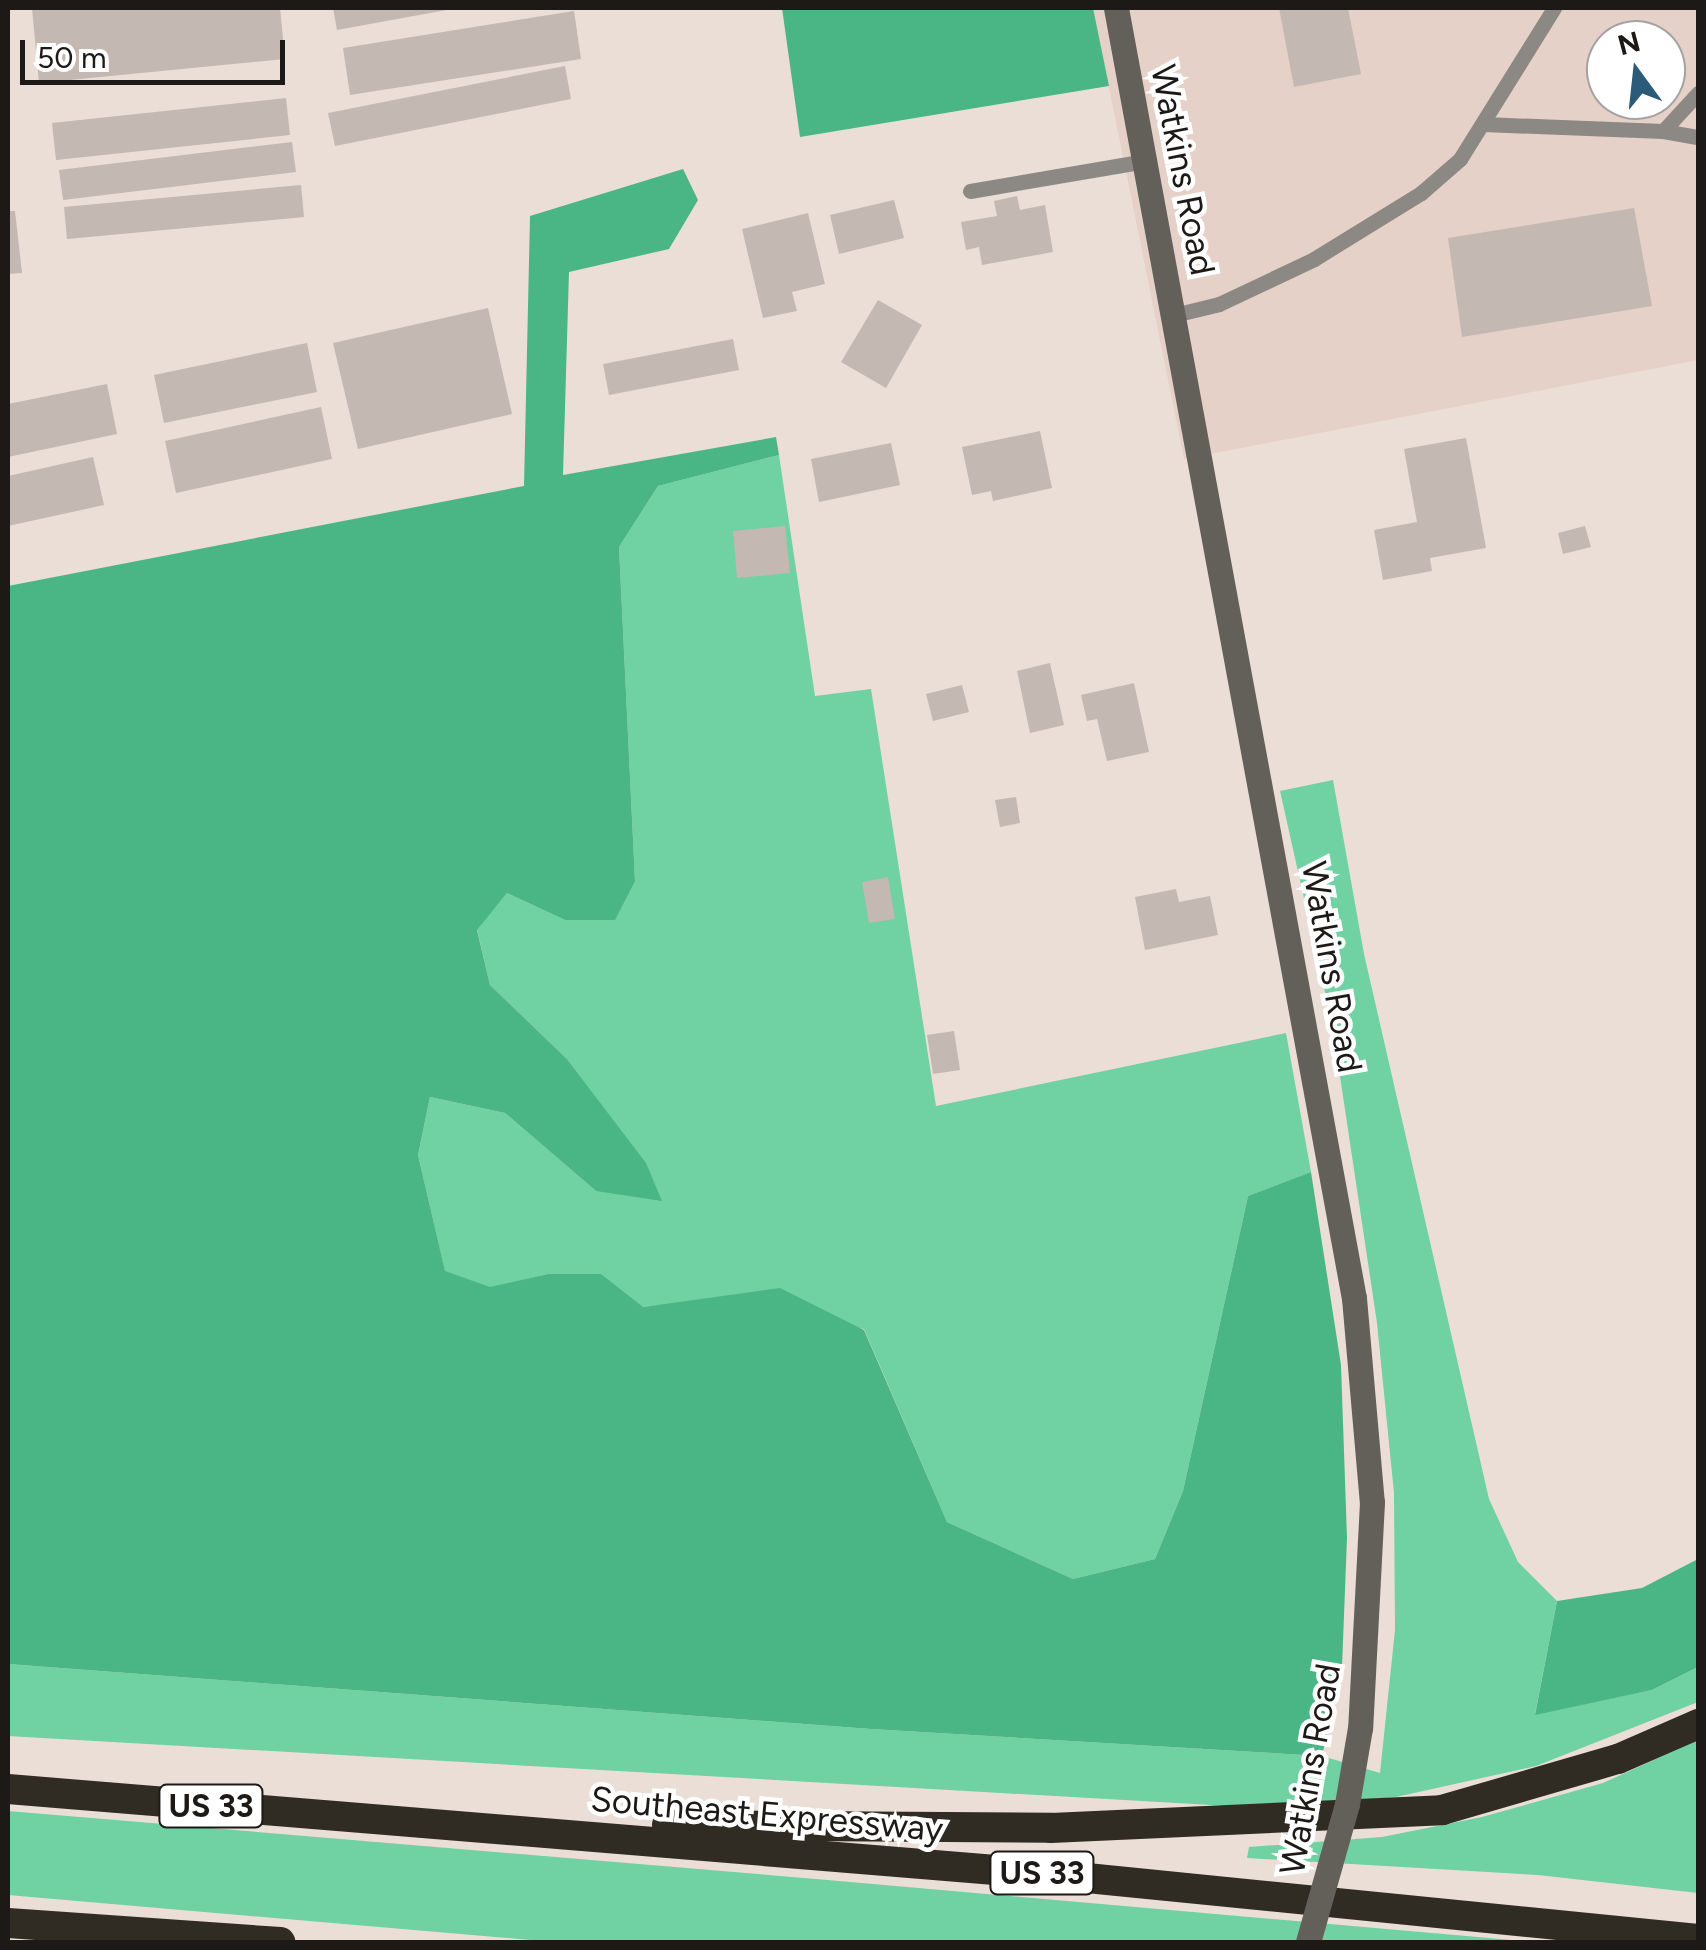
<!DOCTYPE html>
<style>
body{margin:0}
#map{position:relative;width:1706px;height:1950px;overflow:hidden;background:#eaded7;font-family:Figtree,sans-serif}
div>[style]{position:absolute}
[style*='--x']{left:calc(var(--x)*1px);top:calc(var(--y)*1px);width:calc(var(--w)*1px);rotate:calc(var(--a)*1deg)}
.built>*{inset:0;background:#e5d1c7}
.green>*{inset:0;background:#70d1a3}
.forest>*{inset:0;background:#4ab686}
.building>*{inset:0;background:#c4b8b2}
.lane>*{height:15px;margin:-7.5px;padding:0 7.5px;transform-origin:7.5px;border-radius:7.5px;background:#8c8985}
.secondary>*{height:25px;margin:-12.5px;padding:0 12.5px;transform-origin:12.5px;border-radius:12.5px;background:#63605a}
.highway>*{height:30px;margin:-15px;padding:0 15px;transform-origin:15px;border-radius:15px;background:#302c23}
.secondary-bridge>*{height:25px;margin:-12.5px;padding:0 12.5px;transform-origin:12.5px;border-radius:12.5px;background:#63605a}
span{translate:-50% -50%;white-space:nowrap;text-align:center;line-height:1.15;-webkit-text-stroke:9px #fff;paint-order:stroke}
.shield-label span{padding:2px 8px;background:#fff;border:2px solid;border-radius:8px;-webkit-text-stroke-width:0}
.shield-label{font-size:32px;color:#1d1917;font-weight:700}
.street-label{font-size:35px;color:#1d1917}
.frame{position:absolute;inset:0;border:10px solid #1d1917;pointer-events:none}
.north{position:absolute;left:1586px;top:20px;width:100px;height:100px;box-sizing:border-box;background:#fff;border:2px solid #a5a3a2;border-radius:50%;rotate:345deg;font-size:28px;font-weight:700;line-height:40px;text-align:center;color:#1d1917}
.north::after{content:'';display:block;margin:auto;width:35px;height:45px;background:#2b5b79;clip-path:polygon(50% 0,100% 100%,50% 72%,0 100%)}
.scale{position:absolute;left:20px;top:40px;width:265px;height:45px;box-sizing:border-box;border:5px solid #1d1917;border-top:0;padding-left:12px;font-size:30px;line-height:35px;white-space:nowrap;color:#1d1917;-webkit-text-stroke:8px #fff;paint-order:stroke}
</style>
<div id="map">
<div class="built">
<div style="clip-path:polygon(evenodd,1093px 8px,1698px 8px,1698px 360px,1184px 459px,1093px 8px,1606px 40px,1666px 40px,1666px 100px,1606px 100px,1606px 40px)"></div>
</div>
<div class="green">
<div style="clip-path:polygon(779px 455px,815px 696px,871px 689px,936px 1106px,1286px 1033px,1311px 1172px,1248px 1196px,1183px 1491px,1155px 1559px,1073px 1579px,947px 1522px,864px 1329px,700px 1301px,642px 1307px,600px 1274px,548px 1274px,490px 1288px,445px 1272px,418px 1155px,430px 1097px,505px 1113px,596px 1191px,566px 1058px,490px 985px,477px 929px,507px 893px,565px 920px,635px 881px,619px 547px,658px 486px)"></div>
<div style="clip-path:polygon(1333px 780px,1364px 954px,1489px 1499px,1518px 1562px,1557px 1601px,1535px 1714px,1652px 1690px,1698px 1667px,1698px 1702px,1536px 1766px,1396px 1797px,1281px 1809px,8px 1736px,8px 1664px,871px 1729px,1322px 1756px,1380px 1773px,1395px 1630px,1394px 1493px,1377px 1323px,1332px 1023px,1280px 791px)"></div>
<div style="clip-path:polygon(1698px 1740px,1698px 1893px,1538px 1875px,1247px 1858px,1249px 1847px,1382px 1837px,1482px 1817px,1603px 1783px)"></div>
<div style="clip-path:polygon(8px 1811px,816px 1879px,1536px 1942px,553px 1942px,8px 1895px)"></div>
</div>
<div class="forest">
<div style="clip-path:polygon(782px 8px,1093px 8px,1109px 86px,800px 137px)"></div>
<div style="clip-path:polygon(683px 169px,698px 200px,669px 249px,569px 272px,563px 475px,776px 437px,779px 455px,658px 486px,619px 547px,635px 881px,615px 920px,565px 920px,507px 893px,477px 930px,490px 985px,566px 1058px,646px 1163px,662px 1201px,596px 1191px,505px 1113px,430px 1097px,418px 1155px,445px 1271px,490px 1287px,548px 1274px,601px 1274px,643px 1307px,780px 1288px,864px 1330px,947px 1522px,1073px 1579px,1155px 1559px,1183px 1491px,1248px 1196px,1311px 1172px,1341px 1365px,1347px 1538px,1342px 1667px,1322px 1756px,871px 1729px,8px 1664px,8px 586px,524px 486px,530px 216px)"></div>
<div style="clip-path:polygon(1698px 1559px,1698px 1667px,1652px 1690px,1535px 1715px,1557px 1601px,1642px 1588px)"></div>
</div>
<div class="building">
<div style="clip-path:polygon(32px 8px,280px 8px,285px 59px,39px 83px)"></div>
<div style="clip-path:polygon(333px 8px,452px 8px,452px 9px,337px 30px)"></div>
<div style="clip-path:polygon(1279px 8px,1348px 8px,1361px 74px,1294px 87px)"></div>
<div style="clip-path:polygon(574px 11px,581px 59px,350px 95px,343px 48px)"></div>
<div style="clip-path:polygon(565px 66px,571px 99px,335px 146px,328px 113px)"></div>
<div style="clip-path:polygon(286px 98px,290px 135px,56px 160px,52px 123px)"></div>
<div style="clip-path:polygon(292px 142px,296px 172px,63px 200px,59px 170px)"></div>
<div style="clip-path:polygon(301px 185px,304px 217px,67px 239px,64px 207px)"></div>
<div style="clip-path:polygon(1017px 196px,1020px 210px,1045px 205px,1053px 252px,982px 265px,979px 247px,966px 250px,961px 222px,997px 216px,994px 201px)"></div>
<div style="clip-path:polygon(894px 200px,904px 238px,839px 254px,830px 215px)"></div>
<div style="clip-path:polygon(1634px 208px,1652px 306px,1462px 337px,1448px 238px)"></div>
<div style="clip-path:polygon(8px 211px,15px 211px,22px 273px,8px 274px)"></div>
<div style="clip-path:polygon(808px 213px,825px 284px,792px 292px,797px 311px,763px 318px,742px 229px)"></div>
<div style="clip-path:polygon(878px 300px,922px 325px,886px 388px,841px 362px)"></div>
<div style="clip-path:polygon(488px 308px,512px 414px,358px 449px,333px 343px)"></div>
<div style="clip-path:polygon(733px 339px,739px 370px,609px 395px,603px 364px)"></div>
<div style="clip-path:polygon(307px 343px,317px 392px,164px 423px,154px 375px)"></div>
<div style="clip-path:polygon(107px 384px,117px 434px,8px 457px,8px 404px)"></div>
<div style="clip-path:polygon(321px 407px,332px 459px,176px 493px,165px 441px)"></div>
<div style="clip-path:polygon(1040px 431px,1052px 488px,993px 501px,991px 491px,972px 495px,962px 447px)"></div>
<div style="clip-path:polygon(1466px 438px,1486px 548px,1430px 558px,1432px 571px,1383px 580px,1374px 530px,1417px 522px,1404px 449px)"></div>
<div style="clip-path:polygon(891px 443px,900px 485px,819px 502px,811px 459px)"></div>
<div style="clip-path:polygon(93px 457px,104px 505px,8px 526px,8px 476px)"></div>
<div style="clip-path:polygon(785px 526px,790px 573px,737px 578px,733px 531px)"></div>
<div style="clip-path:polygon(1585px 526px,1591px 547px,1563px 554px,1558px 533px)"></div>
<div style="clip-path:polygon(1050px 663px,1064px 725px,1030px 733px,1017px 671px)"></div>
<div style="clip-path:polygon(1134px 683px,1149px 752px,1107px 761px,1097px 719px,1087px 721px,1081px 695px)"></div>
<div style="clip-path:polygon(962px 685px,969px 712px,933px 721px,926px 694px)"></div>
<div style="clip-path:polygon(1016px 797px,1020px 823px,1000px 827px,995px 800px)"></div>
<div style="clip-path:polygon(888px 877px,895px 919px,869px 923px,862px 882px)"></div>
<div style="clip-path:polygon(1176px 889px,1179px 902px,1210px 896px,1218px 935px,1145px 950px,1135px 897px)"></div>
<div style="clip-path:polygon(954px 1031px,960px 1070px,933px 1074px,927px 1035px)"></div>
</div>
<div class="lane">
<div style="--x:1483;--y:124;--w:180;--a:2.2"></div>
<div style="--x:1663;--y:131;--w:52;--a:-47.4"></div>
<div style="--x:1663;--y:131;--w:36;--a:10"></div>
<div style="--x:970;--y:191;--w:178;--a:-9.7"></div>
<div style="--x:1174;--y:315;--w:46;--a:-13.7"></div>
<div style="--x:1219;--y:304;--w:105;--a:-25.3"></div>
<div style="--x:1314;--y:259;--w:126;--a:-31.7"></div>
<div style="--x:1421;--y:193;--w:52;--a:-41.1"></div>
<div style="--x:1460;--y:159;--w:178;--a:-58.1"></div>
</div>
<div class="secondary">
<div style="--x:1116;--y:8;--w:1312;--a:79.55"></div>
<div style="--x:1354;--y:1298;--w:205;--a:85"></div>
<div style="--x:1372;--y:1502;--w:226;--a:93"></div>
</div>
<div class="highway">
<div style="--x:8;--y:1789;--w:1053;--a:4.69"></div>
<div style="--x:1057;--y:1875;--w:644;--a:5.7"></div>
<div style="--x:667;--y:1825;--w:384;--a:0.4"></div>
<div style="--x:1051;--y:1828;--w:391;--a:-2.6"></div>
<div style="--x:1442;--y:1810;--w:183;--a:-16.2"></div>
<div style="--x:1618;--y:1759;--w:87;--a:-23.6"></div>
<div style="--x:8;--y:1923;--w:273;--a:4"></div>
</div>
<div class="secondary-bridge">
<div style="--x:1308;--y:1942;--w:143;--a:-74.2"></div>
<div style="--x:1347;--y:1804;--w:77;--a:-80.3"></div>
</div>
<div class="shield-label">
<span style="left:211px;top:1806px">US 33</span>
<span style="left:1042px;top:1873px">US 33</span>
</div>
<div class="street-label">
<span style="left:1183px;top:170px;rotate:79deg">Watkins Road</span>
<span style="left:1332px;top:967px;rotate:80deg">Watkins Road</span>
<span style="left:1310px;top:1769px;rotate:-80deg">Watkins Road</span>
<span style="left:767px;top:1814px;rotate:5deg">Southeast Expressway</span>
</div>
<div class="frame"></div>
<div class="north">N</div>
<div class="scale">50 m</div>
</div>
